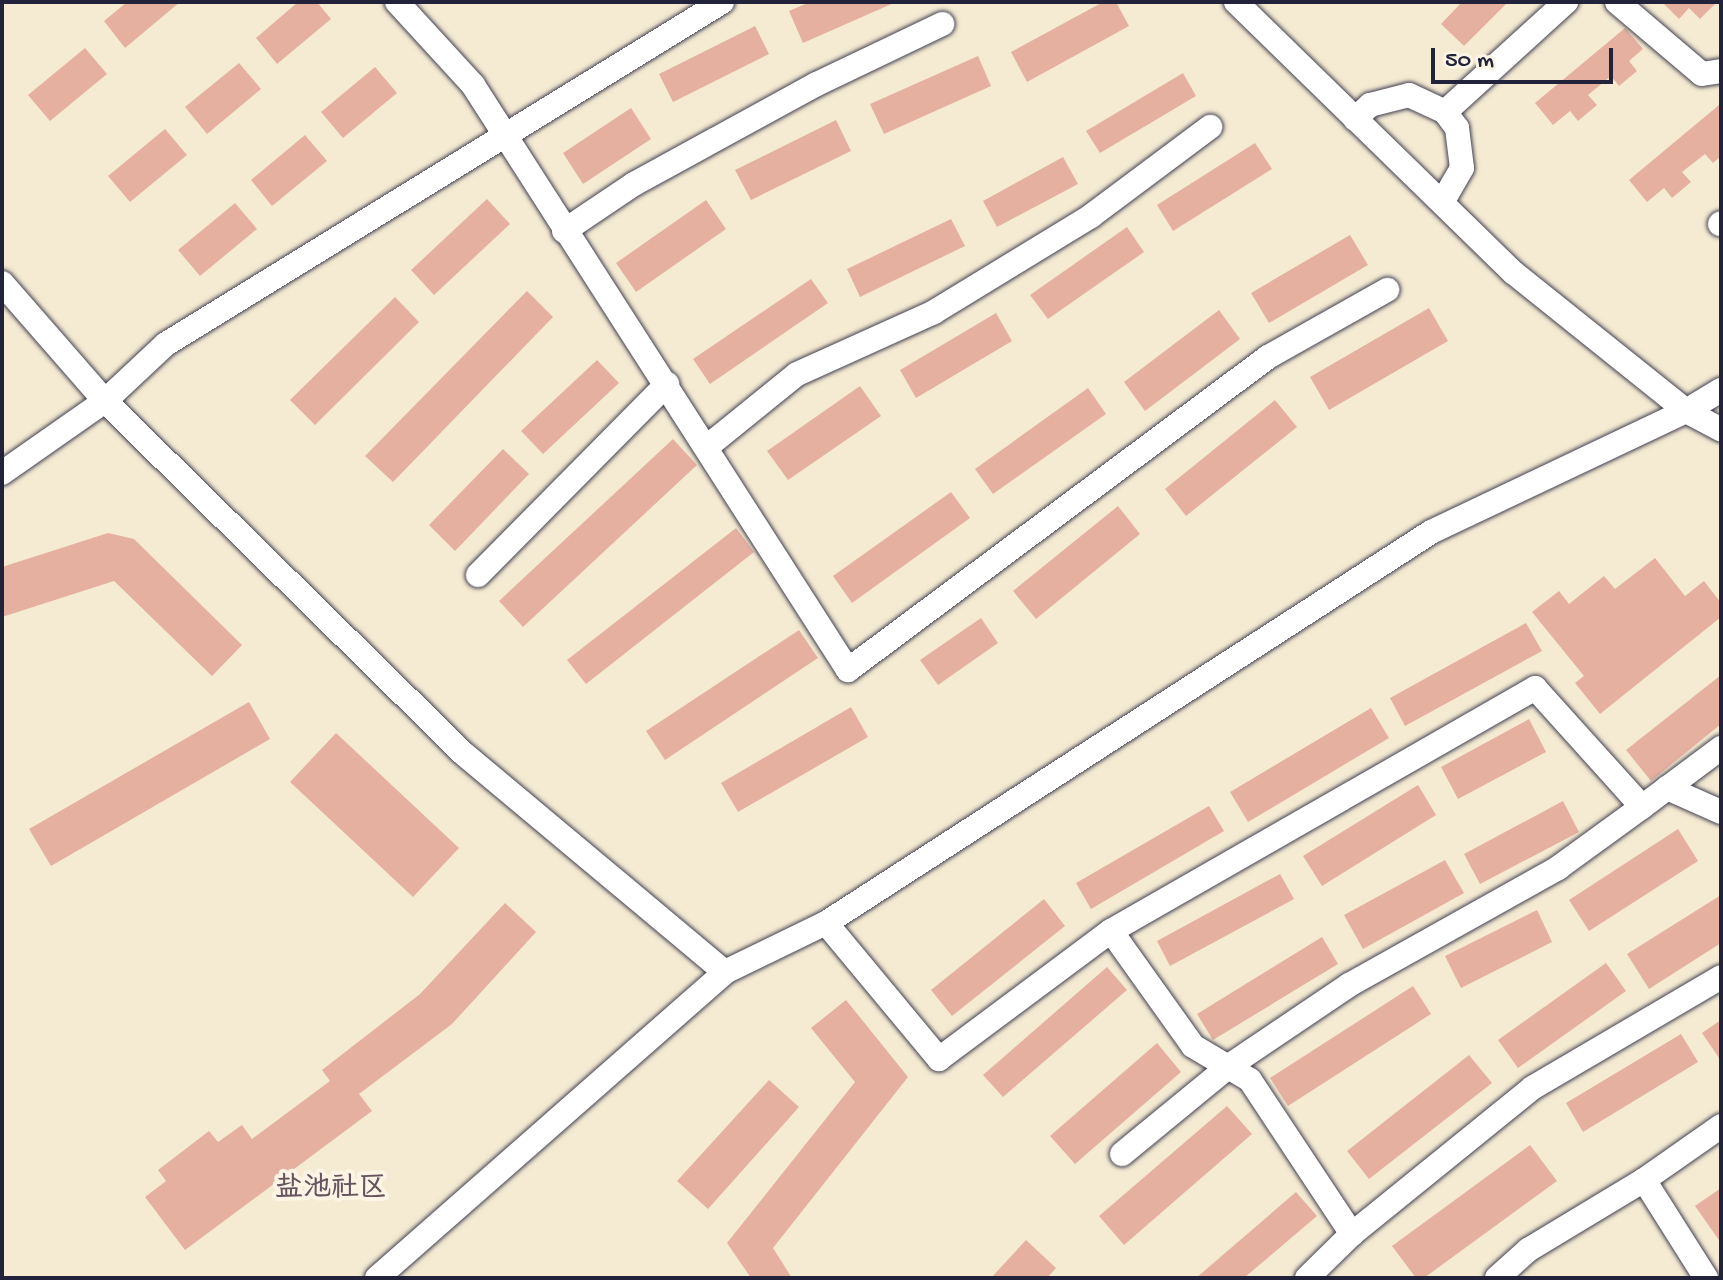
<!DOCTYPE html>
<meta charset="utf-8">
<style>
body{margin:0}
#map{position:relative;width:1723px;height:1280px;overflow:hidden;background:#f5ebd3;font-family:"Gochi Hand","LXGW WenKai TC",sans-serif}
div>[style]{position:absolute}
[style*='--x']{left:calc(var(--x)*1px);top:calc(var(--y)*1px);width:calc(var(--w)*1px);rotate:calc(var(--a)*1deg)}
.building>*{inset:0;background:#e6b0a1}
.roads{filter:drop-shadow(0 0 2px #424052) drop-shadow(0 0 2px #424052)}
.minor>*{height:24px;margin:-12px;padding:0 12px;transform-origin:12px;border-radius:12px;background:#fff}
span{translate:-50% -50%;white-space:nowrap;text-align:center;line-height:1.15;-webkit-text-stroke:8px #fcf5e5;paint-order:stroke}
.quarter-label{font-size:28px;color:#67545f;font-weight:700}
.frame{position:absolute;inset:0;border:4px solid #22223b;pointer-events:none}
.scale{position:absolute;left:1431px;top:48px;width:182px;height:36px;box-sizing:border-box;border:4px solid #22223b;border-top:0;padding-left:10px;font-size:24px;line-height:28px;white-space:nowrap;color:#22223b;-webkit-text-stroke:6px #fcf5e5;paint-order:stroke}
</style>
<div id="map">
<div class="building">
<div style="clip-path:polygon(127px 2px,180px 2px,125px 48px,104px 21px)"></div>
<div style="clip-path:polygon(298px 2px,317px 2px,331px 19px,277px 64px,256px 38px)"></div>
<div style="clip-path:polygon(810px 2px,896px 2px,803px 43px,789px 11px)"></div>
<div style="clip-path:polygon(1103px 2px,1116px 2px,1129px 26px,1027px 82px,1011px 52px)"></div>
<div style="clip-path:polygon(1462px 2px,1508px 2px,1464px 46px,1441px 24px)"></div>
<div style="clip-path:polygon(1662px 2px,1717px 2px,1700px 19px,1689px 8px,1679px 19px)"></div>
<div style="clip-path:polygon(755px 26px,769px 54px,673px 102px,659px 74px)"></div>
<div style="clip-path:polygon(1625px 28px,1643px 49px,1629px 61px,1637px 71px,1619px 86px,1611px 76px,1588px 95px,1597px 105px,1578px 121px,1570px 111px,1553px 125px,1535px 103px)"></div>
<div style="clip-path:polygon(85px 48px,107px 74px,50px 121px,28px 95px)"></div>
<div style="clip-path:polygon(978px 56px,991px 86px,884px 134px,870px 104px)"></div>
<div style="clip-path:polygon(239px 63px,261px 89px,207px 134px,185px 107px)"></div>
<div style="clip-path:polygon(375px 67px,397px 93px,343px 138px,321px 112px)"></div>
<div style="clip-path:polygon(1183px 73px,1196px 96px,1100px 153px,1086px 131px)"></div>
<div style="clip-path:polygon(1719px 105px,1721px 156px,1713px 163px,1705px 154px,1682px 172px,1691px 182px,1672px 198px,1664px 188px,1647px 202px,1629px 180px)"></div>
<div style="clip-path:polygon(631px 108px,651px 139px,583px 184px,563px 153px)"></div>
<div style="clip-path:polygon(836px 120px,851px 151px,751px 200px,735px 170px)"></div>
<div style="clip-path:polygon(165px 129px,187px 155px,130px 202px,108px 176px)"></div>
<div style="clip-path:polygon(305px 135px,327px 161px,272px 206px,251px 180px)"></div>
<div style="clip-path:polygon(1255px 143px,1272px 169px,1173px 231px,1157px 205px)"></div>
<div style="clip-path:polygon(1063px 157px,1078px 184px,997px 227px,983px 201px)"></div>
<div style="clip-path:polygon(487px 199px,510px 224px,434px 295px,411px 270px)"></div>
<div style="clip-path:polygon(706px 200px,726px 229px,636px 292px,616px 263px)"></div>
<div style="clip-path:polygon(235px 203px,257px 229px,200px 276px,178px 250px)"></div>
<div style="clip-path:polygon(951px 219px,965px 246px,860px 297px,847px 269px)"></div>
<div style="clip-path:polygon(1127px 227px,1144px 252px,1048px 319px,1030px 295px)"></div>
<div style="clip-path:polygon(1350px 235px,1368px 265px,1269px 323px,1251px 293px)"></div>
<div style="clip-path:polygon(811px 279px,828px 303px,710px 384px,693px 359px)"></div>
<div style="clip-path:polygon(527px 291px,553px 317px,393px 482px,365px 456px)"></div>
<div style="clip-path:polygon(395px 297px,419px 322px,315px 425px,290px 400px)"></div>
<div style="clip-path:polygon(1429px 308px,1448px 341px,1329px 410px,1310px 377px)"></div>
<div style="clip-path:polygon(1219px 310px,1240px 339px,1145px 411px,1124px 382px)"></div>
<div style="clip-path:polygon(996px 313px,1012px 341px,916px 398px,900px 370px)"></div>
<div style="clip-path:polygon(597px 360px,619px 383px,543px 454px,521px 431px)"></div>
<div style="clip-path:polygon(860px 386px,881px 416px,788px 480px,767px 451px)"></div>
<div style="clip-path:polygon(1088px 388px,1106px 414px,993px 494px,975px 469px)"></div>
<div style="clip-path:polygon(1275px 400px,1297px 427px,1186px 516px,1165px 489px)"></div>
<div style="clip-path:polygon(673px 439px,697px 465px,523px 627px,499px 601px)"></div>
<div style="clip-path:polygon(503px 449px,529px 474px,455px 551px,429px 525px)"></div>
<div style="clip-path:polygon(951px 492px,970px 518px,852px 603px,833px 576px)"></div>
<div style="clip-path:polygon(1118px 506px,1140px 534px,1036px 619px,1013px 591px)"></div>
<div style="clip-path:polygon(736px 528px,754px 552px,586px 684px,567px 660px)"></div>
<div style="clip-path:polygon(108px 533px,134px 539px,242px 645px,212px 676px,114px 581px,2px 617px,2px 567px)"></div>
<div style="clip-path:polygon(1655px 558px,1685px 596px,1704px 581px,1721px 603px,1721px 617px,1600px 714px,1575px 683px,1584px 676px,1532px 612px,1559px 591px,1569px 604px,1604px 576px,1615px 589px)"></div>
<div style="clip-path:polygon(981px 618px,998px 643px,938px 685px,920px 660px)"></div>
<div style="clip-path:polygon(1526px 623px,1542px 651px,1405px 726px,1390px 698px)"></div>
<div style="clip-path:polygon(799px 630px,818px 658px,665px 760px,646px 731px)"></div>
<div style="clip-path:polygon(1721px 675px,1721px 724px,1651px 781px,1626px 750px)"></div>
<div style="clip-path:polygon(249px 702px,270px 739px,51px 866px,29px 829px)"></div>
<div style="clip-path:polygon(851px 707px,868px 737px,738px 812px,721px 783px)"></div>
<div style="clip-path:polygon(1371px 708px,1389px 738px,1248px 822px,1230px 792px)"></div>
<div style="clip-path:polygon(1529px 719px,1546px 752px,1458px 799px,1441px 767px)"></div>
<div style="clip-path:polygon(336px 733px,459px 848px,413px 897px,290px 782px)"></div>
<div style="clip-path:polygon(1418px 785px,1436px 815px,1322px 886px,1303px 856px)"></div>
<div style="clip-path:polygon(1563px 801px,1579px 832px,1480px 884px,1464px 854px)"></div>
<div style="clip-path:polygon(1209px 806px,1224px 831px,1091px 909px,1076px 883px)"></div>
<div style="clip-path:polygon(1678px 829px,1698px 861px,1589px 931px,1569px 900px)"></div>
<div style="clip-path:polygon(1445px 860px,1464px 893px,1363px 949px,1344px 915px)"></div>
<div style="clip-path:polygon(1280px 874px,1294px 899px,1170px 966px,1157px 941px)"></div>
<div style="clip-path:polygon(1721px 895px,1721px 943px,1649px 989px,1627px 954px)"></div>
<div style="clip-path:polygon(1044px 899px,1065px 926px,952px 1016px,931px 990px)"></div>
<div style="clip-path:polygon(505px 903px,536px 932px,452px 1024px,359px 1094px,372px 1111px,185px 1250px,145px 1197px,166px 1181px,158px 1170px,209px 1131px,218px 1142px,242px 1125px,252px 1139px,330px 1081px,322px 1070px,420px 994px)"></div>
<div style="clip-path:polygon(1537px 910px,1552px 942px,1461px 988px,1445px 956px)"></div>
<div style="clip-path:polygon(1322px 937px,1338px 964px,1213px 1040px,1197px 1014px)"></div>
<div style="clip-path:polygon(1606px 963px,1626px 991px,1518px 1068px,1498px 1040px)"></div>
<div style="clip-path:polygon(1107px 967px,1127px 990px,1003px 1097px,983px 1075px)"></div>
<div style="clip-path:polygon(1413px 986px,1431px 1014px,1288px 1106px,1270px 1078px)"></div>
<div style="clip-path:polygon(846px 1000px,908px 1077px,773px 1248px,792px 1278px,751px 1278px,727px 1243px,855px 1082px,811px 1028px)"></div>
<div style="clip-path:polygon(1721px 1020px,1721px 1061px,1702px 1033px)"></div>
<div style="clip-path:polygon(1681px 1034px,1698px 1062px,1583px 1132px,1566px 1103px)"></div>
<div style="clip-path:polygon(1157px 1043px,1181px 1072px,1075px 1164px,1050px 1136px)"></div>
<div style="clip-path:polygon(1469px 1055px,1492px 1083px,1369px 1179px,1347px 1151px)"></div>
<div style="clip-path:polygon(769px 1080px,799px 1107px,708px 1209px,677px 1181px)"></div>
<div style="clip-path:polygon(1227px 1106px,1252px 1134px,1124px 1245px,1099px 1216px)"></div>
<div style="clip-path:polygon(1530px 1145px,1557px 1181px,1424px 1278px,1416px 1278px,1392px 1246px)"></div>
<div style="clip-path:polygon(1721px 1188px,1721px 1243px,1695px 1206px)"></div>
<div style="clip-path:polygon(1296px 1192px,1317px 1216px,1244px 1278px,1196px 1278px)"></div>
<div style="clip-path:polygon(1026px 1240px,1056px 1268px,1047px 1278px,991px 1278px)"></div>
</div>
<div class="roads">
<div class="minor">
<div style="--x:397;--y:2;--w:113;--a:47.5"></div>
<div style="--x:473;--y:85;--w:695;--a:57.34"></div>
<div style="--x:848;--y:670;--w:524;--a:-36.69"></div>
<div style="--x:1268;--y:357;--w:137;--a:-29.4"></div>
<div style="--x:1236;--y:2;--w:388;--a:44.3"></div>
<div style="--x:1514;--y:273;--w:221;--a:38.7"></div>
<div style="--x:1686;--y:411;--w:40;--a:28"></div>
<div style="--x:1617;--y:2;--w:111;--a:40.3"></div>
<div style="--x:1702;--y:74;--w:19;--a:-9"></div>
<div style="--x:1445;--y:112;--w:164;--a:-42.3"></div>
<div style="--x:1355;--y:119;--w:21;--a:-43"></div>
<div style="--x:1370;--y:105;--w:40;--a:-14.4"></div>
<div style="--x:1409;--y:95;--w:40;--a:25"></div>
<div style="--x:1445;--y:112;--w:20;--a:53"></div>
<div style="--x:1457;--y:128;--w:40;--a:82.9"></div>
<div style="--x:1462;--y:168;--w:39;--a:120"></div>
<div style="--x:1720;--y:224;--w:1;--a:-45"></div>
<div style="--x:564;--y:231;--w:84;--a:-33.9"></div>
<div style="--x:634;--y:184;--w:209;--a:-28.7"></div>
<div style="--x:817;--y:84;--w:139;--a:-25.6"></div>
<div style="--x:2;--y:283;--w:157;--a:48.9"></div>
<div style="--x:105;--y:401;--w:503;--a:44.52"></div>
<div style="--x:464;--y:754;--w:340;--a:39.9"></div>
<div style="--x:708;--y:446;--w:114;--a:-39"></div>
<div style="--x:797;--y:374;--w:150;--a:-24.3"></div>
<div style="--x:934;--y:312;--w:184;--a:-31.4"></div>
<div style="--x:1091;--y:216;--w:149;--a:-36.8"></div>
<div style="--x:2;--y:473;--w:126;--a:-35"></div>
<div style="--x:105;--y:401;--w:83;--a:-43.1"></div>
<div style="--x:166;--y:344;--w:653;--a:-31.6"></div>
<div style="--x:478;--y:575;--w:269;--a:-45.3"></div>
<div style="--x:1667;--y:788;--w:59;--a:24"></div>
<div style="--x:826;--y:923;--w:177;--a:50.3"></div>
<div style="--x:939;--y:1059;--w:214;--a:-36.7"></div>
<div style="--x:1111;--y:931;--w:489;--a:-29.8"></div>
<div style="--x:1535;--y:688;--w:160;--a:48"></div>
<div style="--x:1642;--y:807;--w:99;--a:-36.8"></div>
<div style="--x:1111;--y:931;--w:141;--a:54.5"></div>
<div style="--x:1193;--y:1046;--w:66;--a:30.8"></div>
<div style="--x:1250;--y:1080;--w:185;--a:56.5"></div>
<div style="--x:1122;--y:1154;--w:139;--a:-39.4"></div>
<div style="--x:1229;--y:1066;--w:145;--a:-34"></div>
<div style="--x:1349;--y:985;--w:240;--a:-29.2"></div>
<div style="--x:1558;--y:868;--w:104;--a:-36"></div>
<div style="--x:377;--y:1278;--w:463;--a:-41.3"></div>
<div style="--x:725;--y:972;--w:112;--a:-25.9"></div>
<div style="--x:826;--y:923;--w:720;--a:-32.87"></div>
<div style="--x:1431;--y:532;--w:282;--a:-25.4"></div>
<div style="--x:1686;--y:411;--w:41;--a:-31"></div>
<div style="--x:1307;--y:1278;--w:63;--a:-44.4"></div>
<div style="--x:1352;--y:1234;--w:232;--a:-39"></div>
<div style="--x:1532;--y:1088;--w:219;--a:-30.4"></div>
<div style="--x:1497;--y:1278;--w:42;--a:-42.1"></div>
<div style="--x:1528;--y:1250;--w:135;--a:-31.1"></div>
<div style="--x:1706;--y:1278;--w:116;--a:-122.3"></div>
<div style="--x:1644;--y:1180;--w:94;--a:-35"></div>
</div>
</div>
<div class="quarter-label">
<span style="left:331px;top:1190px">盐池社区</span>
</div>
<div class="frame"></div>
<div class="scale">50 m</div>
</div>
